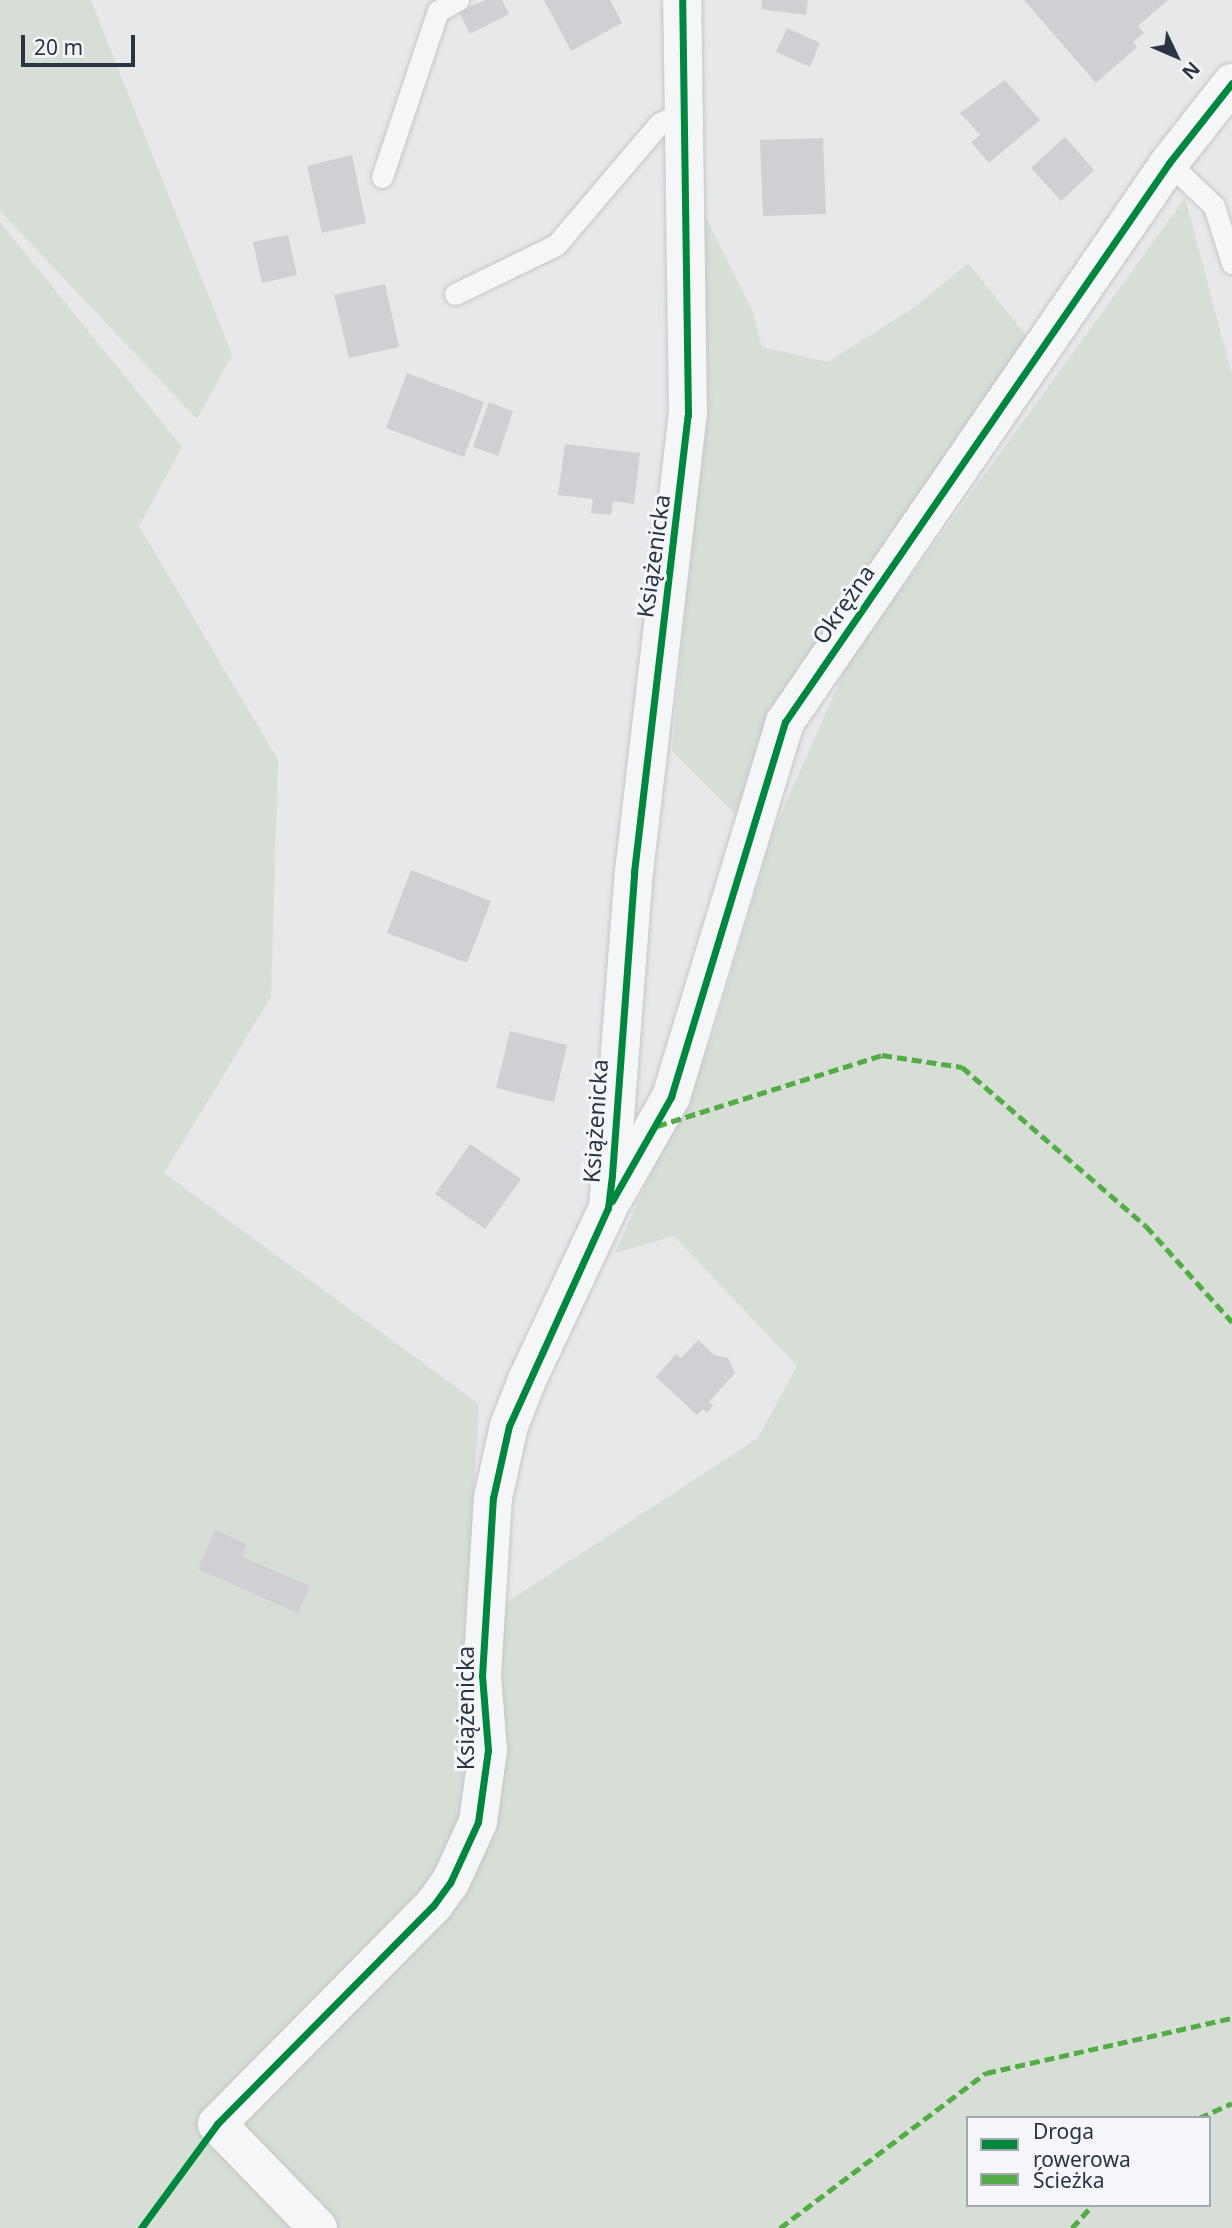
<!DOCTYPE html>
<meta charset="utf-8">
<style>
body{margin:0}
#map{position:relative;width:1232px;height:2228px;overflow:hidden;background:#e6e8ea;font-family:"Noto Sans",sans-serif}
div>[style]{position:absolute}
[style*='--x']{left:calc(var(--x)*1px);top:calc(var(--y)*1px);width:calc(var(--w)*1px);rotate:calc(var(--a)*1deg)}
.green>*{inset:0;background:#d6ded6}
.building>*{inset:0;background:#ced0d3}
.roads{filter:drop-shadow(0 0 2px #c4c6c8) drop-shadow(0 0 2px #c4c6c8)}
.service>*{height:21px;margin:-10.5px;padding:0 10.5px;transform-origin:10.5px;border-radius:10.5px;background:#f5f6f7}
.minor>*{height:38px;margin:-19px;padding:0 19px;transform-origin:19px;border-radius:19px;background:#f5f6f7}
.quiet>*{height:5px;margin-top:-2.5px;transform-origin:0;background:repeating-linear-gradient(90deg,#54ac47 0 10px,transparent 0 15px)}
.cycleway>*{height:7px;margin:-3.5px;padding:0 3.5px;transform-origin:3.5px;border-radius:3.5px;background:#00873e}
span{translate:-50% -50%;white-space:nowrap;text-align:center;line-height:1.15;-webkit-text-stroke:6px #f4f6f9;paint-order:stroke}
.street-label{font-size:23px;color:#2b3445}
.legend{position:absolute;left:966px;top:2116px;width:245px;height:91px;box-sizing:border-box;background:#f4f6f9;border:2px solid #a4a8b1;margin:0;padding:9px 12px;list-style:none;font-size:21px;color:#2b3445}
.legend li{display:flex;align-items:center;gap:14px;height:35px}
.legend b{width:35px;border:2px solid #a4a8b1}
.north{position:absolute;left:1141px;top:21px;width:70px;height:70px;-webkit-text-stroke:5px #f4f6f9;paint-order:stroke;rotate:134deg;font-size:19px;font-weight:700;line-height:28px;text-align:center;color:#2b3445}
.north::after{content:'';display:block;margin:auto;width:24px;height:32px;background:#2b3445;clip-path:polygon(50% 0,100% 100%,50% 72%,0 100%)}
.scale{position:absolute;left:21px;top:35px;width:114px;height:32px;box-sizing:border-box;border:4px solid #2b3445;border-top:0;padding-left:9px;font-size:21px;line-height:24px;white-space:nowrap;color:#2b3445;-webkit-text-stroke:5px #f4f6f9;paint-order:stroke}
</style>
<div id="map">
<div class="green">
<div style="clip-path:polygon(0 0,91px 0,232px 355px,197px 419px,0 211px)"></div>
<div style="clip-path:polygon(696px 198px,753px 312px,762px 347px,828px 362px,916px 306px,968px 263px,1033px 344px,740px 819px,672px 751px,694px 518px)"></div>
<div style="clip-path:polygon(evenodd,1185px 198px,1232px 375px,1232px 2228px,0 2228px,0 222px,182px 447px,139px 526px,278px 760px,271px 997px,164px 1173px,479px 1404px,467px 1607px,499px 1607px,758px 1438px,797px 1366px,674px 1236px,615px 1253px,713px 1035px,772px 834px,848px 663px,1185px 198px,968px 2118px,1209px 2118px,1209px 2205px,968px 2205px,968px 2118px)"></div>
</div>
<div class="building">
<div style="clip-path:polygon(485px 0,502px 0,509px 14px,470px 34px,459px 12px)"></div>
<div style="clip-path:polygon(544px 0,610px 0,622px 23px,571px 51px)"></div>
<div style="clip-path:polygon(762px 0,808px 0,806px 15px,761px 9px)"></div>
<div style="clip-path:polygon(1024px 0,1168px 0,1138px 26px,1144px 33px,1133px 42px,1137px 47px,1096px 83px)"></div>
<div style="clip-path:polygon(787px 28px,820px 43px,810px 67px,776px 52px)"></div>
<div style="clip-path:polygon(1005px 80px,1040px 120px,989px 163px,971px 142px,980px 135px,960px 113px)"></div>
<div style="clip-path:polygon(1065px 137px,1094px 170px,1061px 201px,1031px 168px)"></div>
<div style="clip-path:polygon(823px 138px,826px 214px,763px 216px,760px 140px)"></div>
<div style="clip-path:polygon(352px 155px,366px 223px,322px 233px,307px 166px)"></div>
<div style="clip-path:polygon(288px 235px,297px 275px,262px 283px,253px 242px)"></div>
<div style="clip-path:polygon(385px 284px,399px 347px,349px 358px,334px 295px)"></div>
<div style="clip-path:polygon(407px 373px,484px 402px,464px 457px,386px 428px)"></div>
<div style="clip-path:polygon(489px 402px,513px 411px,498px 456px,473px 447px)"></div>
<div style="clip-path:polygon(565px 444px,640px 453px,634px 504px,613px 501px,611px 515px,591px 513px,593px 499px,558px 495px)"></div>
<div style="clip-path:polygon(411px 870px,491px 901px,467px 963px,387px 933px)"></div>
<div style="clip-path:polygon(510px 1031px,567px 1045px,554px 1102px,496px 1088px)"></div>
<div style="clip-path:polygon(470px 1144px,521px 1179px,485px 1229px,435px 1194px)"></div>
<div style="clip-path:polygon(698px 1340px,714px 1355px,728px 1358px,735px 1373px,709px 1402px,713px 1405px,707px 1413px,703px 1409px,697px 1415px,656px 1377px,676px 1354px,681px 1358px)"></div>
<div style="clip-path:polygon(215px 1530px,247px 1544px,242px 1557px,310px 1586px,298px 1613px,198px 1569px)"></div>
</div>
<div class="roads">
<div class="service">
<div style="--x:1169;--y:163;--w:62;--a:43.7"></div>
<div style="--x:1214;--y:206;--w:60;--a:72.5"></div>
<div style="--x:382;--y:177;--w:175;--a:-71.4"></div>
<div style="--x:438;--y:11;--w:23;--a:-29"></div>
<div style="--x:455;--y:294;--w:112;--a:-25.9"></div>
<div style="--x:556;--y:245;--w:160;--a:-49.6"></div>
<div style="--x:660;--y:123;--w:27;--a:-24"></div>
</div>
<div class="minor">
<div style="--x:613;--y:1199;--w:117;--a:-60.4"></div>
<div style="--x:671;--y:1097;--w:392;--a:-73.1"></div>
<div style="--x:785;--y:722;--w:678;--a:-55.51"></div>
<div style="--x:1169;--y:163;--w:102;--a:-51.8"></div>
<div style="--x:318;--y:2228;--w:145;--a:-134.2"></div>
<div style="--x:217;--y:2124;--w:307;--a:-45.3"></div>
<div style="--x:433;--y:1906;--w:29;--a:-54"></div>
<div style="--x:450;--y:1883;--w:67;--a:-65.3"></div>
<div style="--x:478;--y:1822;--w:73;--a:-82.1"></div>
<div style="--x:488;--y:1750;--w:74;--a:-94.6"></div>
<div style="--x:482;--y:1676;--w:178;--a:-86.5"></div>
<div style="--x:493;--y:1498;--w:74;--a:-77.5"></div>
<div style="--x:509;--y:1426;--w:49;--a:-68.6"></div>
<div style="--x:527;--y:1380;--w:190;--a:-64.8"></div>
<div style="--x:608;--y:1208;--w:337;--a:-85.6"></div>
<div style="--x:634;--y:872;--w:460;--a:-83.3"></div>
<div style="--x:688;--y:415;--w:415;--a:-90.8"></div>
</div>
</div>
<div class="quiet">
<div style="--x:657;--y:1126;--w:236;--a:-17.5"></div>
<div style="--x:882;--y:1055;--w:81;--a:8.5"></div>
<div style="--x:962;--y:1067;--w:243;--a:40.8"></div>
<div style="--x:1146;--y:1226;--w:129;--a:48.1"></div>
<div style="--x:1199;--y:2118;--w:36;--a:-24"></div>
<div style="--x:780;--y:2228;--w:258;--a:-37"></div>
<div style="--x:986;--y:2073;--w:252;--a:-12.6"></div>
<div style="--x:1072;--y:2228;--w:31;--a:-48"></div>
</div>
<div class="cycleway">
<div style="--x:612;--y:1201;--w:120;--a:-60.4"></div>
<div style="--x:671;--y:1097;--w:392;--a:-73.1"></div>
<div style="--x:785;--y:722;--w:678;--a:-55.51"></div>
<div style="--x:1169;--y:163;--w:102;--a:-51.8"></div>
<div style="--x:141;--y:2228;--w:129;--a:-53.8"></div>
<div style="--x:217;--y:2124;--w:307;--a:-45.3"></div>
<div style="--x:433;--y:1906;--w:29;--a:-54"></div>
<div style="--x:450;--y:1883;--w:67;--a:-65.3"></div>
<div style="--x:478;--y:1822;--w:73;--a:-82.1"></div>
<div style="--x:488;--y:1750;--w:74;--a:-94.6"></div>
<div style="--x:482;--y:1676;--w:178;--a:-86.5"></div>
<div style="--x:493;--y:1498;--w:74;--a:-77.5"></div>
<div style="--x:509;--y:1426;--w:239;--a:-65.6"></div>
<div style="--x:608;--y:1208;--w:33;--a:-83"></div>
<div style="--x:612;--y:1175;--w:304;--a:-85.8"></div>
<div style="--x:634;--y:872;--w:460;--a:-83.3"></div>
<div style="--x:688;--y:415;--w:415;--a:-90.8"></div>
</div>
<div class="street-label">
<span style="left:653px;top:556px;rotate:-82deg">Książenicka</span>
<span style="left:843px;top:604px;rotate:-55deg">Okrężna</span>
<span style="left:595px;top:1121px;rotate:-86deg">Książenicka</span>
<span style="left:465px;top:1708px;rotate:-90deg">Książenicka</span>
</div>
<ul class="legend">
<li><b style="height:9px;background:#00873e"></b>Droga rowerowa</li>
<li><b style="height:9px;background:#54ac47"></b>Ścieżka</li>
</ul>
<div class="north">N</div>
<div class="scale">20 m</div>
</div>
